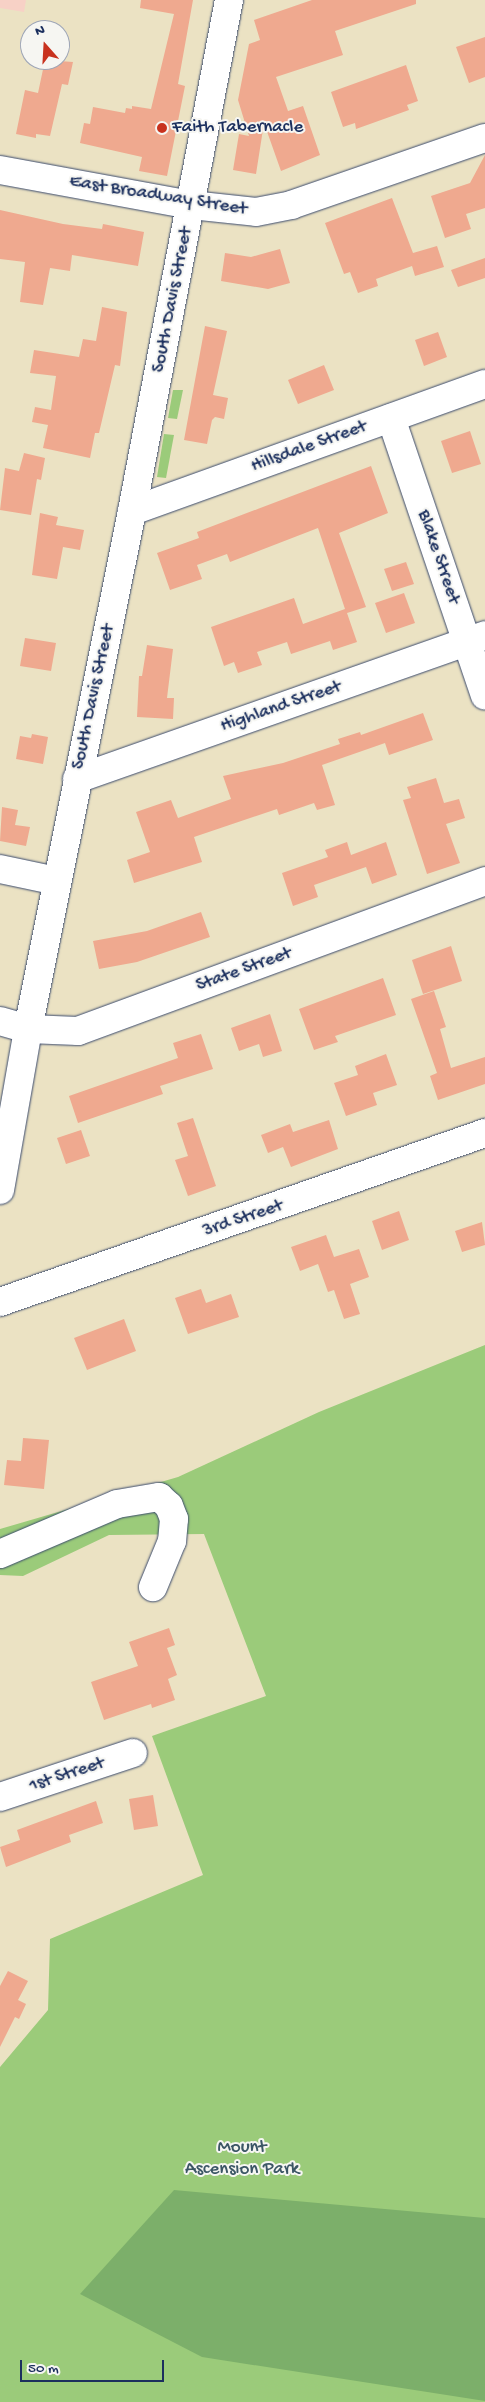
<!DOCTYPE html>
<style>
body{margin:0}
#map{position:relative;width:485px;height:2402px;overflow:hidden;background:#ebe2c3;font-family:"Gochi Hand",sans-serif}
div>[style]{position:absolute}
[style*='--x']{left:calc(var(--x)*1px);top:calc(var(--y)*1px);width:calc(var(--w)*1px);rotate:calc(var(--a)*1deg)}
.built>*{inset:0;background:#f7d1c6}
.green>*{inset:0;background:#9bcb7a}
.forest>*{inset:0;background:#7caf6a}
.building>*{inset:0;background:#efa98f}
.roads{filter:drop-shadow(0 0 1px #3a4a6d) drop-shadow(0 0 1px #3a4a6d)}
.minor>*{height:28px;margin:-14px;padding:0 14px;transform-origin:14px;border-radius:14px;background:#fff}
.dots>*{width:14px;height:14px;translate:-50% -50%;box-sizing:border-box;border:2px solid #f6f6f2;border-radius:50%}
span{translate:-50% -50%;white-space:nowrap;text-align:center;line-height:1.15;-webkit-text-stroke:4px #f6f6f2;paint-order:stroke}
.poi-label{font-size:19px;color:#1b2f5e}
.left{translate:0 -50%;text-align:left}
.street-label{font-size:19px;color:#1b2f5e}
.park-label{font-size:19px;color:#3b5665}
.north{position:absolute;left:20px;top:20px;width:50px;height:50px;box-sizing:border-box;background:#f6f6f2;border:1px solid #9ea6b7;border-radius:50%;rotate:341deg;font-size:14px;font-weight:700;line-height:20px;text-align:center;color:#1b2f5e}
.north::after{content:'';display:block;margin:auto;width:18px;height:22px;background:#c8321e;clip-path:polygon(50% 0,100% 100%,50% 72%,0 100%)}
.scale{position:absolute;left:20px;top:2360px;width:144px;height:22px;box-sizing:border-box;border:2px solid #1b2f5e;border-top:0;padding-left:6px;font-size:15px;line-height:18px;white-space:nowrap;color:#1b2f5e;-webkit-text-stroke:4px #f6f6f2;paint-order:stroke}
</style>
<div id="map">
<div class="built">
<div style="clip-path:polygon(0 0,26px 0,24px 12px,0 8px)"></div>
</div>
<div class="green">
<div style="clip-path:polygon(173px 390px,183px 390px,177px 419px,168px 418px)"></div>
<div style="clip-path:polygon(164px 434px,174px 435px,166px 478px,157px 477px)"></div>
<div style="clip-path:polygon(485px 1345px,485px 2402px,0 2402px,0 2067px,48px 2010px,50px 1939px,203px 1875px,152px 1736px,266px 1696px,204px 1534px,109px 1535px,23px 1576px,0 1575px,0 1529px,178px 1477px,319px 1412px)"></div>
</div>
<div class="forest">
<div style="clip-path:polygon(174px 2190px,485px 2218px,485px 2401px,202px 2357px,80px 2294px)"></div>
</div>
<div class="building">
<div style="clip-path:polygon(141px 0,193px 0,178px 84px,185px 86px,167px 176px,139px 171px,142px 157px,80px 143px,84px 123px,90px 124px,93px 107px,125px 113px,126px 108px,132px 109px,132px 106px,151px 109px,174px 14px,140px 8px)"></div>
<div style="clip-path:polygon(312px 0,416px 0,416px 4px,335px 31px,343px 55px,276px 77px,288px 111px,303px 106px,320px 155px,281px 171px,264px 123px,256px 174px,233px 170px,239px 134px,249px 136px,238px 100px,249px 44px,260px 40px,254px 20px)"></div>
<div style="clip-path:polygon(485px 37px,485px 77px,469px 83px,456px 47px)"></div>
<div style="clip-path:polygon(45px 60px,73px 62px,68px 85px,62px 84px,50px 136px,36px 134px,36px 138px,16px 134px,25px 90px,38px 93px)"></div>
<div style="clip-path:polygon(406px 65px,418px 101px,407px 105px,409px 110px,356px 129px,355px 123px,343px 127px,331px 92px)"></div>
<div style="clip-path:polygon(485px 155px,485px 208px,466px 214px,471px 229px,445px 238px,431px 196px,470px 183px)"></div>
<div style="clip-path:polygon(392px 198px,413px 253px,437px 246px,444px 267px,415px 276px,412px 266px,376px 279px,378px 286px,358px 293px,350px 272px,344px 274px,325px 223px)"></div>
<div style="clip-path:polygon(0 210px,63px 224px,102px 229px,103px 224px,144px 232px,138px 266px,72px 255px,70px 271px,50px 268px,43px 305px,20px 302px,25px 262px,0 259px)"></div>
<div style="clip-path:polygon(280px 249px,290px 283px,268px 289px,221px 281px,225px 253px,251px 257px)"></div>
<div style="clip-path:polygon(485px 258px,485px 278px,458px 287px,451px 270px)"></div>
<div style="clip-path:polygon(102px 307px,127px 312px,120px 366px,115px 365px,99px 433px,95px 433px,90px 458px,43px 448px,48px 425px,32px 422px,35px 407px,51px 410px,56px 376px,30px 373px,34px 350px,79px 357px,83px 339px,96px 341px)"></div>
<div style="clip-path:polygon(205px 326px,227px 331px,213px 395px,228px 398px,224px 419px,215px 417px,212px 420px,207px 444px,184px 440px)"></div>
<div style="clip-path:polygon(438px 332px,447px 357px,424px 366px,415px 340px)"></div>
<div style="clip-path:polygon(324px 365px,334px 390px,298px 404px,288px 380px)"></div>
<div style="clip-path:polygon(470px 431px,481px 464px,452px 473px,441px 441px)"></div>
<div style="clip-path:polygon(24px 453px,45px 458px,41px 480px,37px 479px,31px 515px,0 510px,5px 468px,19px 471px)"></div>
<div style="clip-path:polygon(371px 466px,388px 513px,339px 533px,366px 607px,347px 613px,357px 642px,333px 650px,330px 641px,291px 654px,287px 642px,257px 652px,262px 665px,238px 673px,234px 662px,224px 666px,211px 627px,294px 598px,303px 624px,345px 609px,318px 528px,230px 562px,227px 554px,197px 565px,202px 579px,170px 590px,157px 553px,199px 538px,197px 532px)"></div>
<div style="clip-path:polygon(40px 513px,58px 517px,56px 525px,84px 530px,80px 550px,63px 547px,57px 579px,32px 575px)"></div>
<div style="clip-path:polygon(406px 562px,414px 584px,392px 591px,384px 569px)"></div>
<div style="clip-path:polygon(404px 593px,415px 623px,386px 633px,375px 603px)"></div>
<div style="clip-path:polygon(25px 638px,56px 643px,51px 671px,20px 666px)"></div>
<div style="clip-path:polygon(147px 645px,173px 649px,167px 698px,174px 698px,173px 719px,137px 717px,139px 676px,142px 676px)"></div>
<div style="clip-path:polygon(423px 713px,433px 740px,389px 755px,385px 743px,322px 765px,335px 805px,317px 810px,314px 803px,279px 815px,277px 809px,194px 837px,202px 862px,134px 883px,127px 860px,150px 852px,136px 812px,171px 800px,178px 818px,231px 799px,223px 776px,283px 763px,340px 744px,338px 739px,360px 732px,361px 735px)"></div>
<div style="clip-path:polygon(32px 734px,48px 737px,43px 764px,16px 759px,20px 736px,31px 738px)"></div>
<div style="clip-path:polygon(436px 778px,444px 803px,459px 799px,465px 818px,446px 824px,460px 863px,427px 874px,403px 800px,411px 798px,407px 787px)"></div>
<div style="clip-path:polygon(2px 807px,18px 810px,15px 825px,30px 827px,26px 846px,0 841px)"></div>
<div style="clip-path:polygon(347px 842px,351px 855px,386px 842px,397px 875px,372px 884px,366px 867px,314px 885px,318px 897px,293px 906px,282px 873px,328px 857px,325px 850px)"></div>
<div style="clip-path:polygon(201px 912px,210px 937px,137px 962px,99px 969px,93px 941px,147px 931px)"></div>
<div style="clip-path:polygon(451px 946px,462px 981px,423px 994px,412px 960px)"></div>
<div style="clip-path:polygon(383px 978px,396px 1015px,335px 1036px,338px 1042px,314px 1050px,299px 1009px)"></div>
<div style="clip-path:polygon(434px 991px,446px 1027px,440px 1029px,451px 1068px,485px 1057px,485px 1084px,438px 1100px,430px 1076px,437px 1073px,411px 999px)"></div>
<div style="clip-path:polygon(270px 1014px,282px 1051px,263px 1057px,259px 1044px,239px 1051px,231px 1028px)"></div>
<div style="clip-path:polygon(201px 1034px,213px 1069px,160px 1086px,163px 1094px,78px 1123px,69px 1096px,178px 1058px,173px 1043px)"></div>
<div style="clip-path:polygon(386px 1054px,397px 1085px,373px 1093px,377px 1105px,346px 1116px,334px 1083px,358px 1075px,355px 1066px)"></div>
<div style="clip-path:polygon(193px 1118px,216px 1186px,188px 1196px,175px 1160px,188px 1156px,177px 1123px)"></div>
<div style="clip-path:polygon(329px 1120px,338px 1149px,291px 1167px,283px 1147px,268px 1153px,261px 1135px,290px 1124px,293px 1132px)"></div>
<div style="clip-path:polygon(81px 1130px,90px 1156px,66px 1164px,57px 1138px)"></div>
<div style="clip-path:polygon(399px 1211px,409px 1240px,382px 1250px,372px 1221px)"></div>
<div style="clip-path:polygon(482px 1222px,485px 1245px,462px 1252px,455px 1231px)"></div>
<div style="clip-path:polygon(326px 1235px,334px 1257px,359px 1249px,369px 1277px,350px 1284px,360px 1314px,344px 1319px,334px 1290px,328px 1292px,318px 1264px,300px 1271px,291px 1247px)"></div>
<div style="clip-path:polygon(201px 1289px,206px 1303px,231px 1294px,239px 1317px,188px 1334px,175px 1298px)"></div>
<div style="clip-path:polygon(124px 1319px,136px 1351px,87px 1370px,74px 1338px)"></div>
<div style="clip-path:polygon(23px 1438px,49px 1440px,44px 1489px,4px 1485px,7px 1460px,21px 1461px)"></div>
<div style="clip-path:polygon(169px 1628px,175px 1645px,167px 1648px,177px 1675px,168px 1679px,175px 1700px,152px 1708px,151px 1704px,104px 1720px,91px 1682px,138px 1666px,129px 1642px)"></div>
<div style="clip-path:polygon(153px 1795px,158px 1826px,134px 1830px,129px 1799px)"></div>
<div style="clip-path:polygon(96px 1801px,103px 1823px,69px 1835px,71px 1842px,6px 1867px,0 1847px,20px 1840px,17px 1830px)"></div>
<div style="clip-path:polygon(8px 1971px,28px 1981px,18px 2000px,26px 2004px,19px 2019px,15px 2017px,0 2047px,0 1986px)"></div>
</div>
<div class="roads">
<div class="minor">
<div style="--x:0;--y:170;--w:194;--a:10.4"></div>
<div style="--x:191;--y:205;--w:65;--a:6.1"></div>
<div style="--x:256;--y:212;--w:36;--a:-11"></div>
<div style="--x:291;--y:205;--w:205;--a:-19.1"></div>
<div style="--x:391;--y:418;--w:293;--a:71.3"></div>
<div style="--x:132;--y:511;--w:375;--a:-19.8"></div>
<div style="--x:77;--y:779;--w:433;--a:-19.4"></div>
<div style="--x:0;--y:869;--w:58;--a:11.9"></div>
<div style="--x:0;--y:1021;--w:29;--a:16"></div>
<div style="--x:28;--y:1029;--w:50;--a:2.3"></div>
<div style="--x:78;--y:1031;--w:434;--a:-20.2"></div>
<div style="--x:0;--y:1190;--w:163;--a:-80.1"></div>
<div style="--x:28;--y:1029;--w:528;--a:-78.65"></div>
<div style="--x:132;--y:511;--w:520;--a:-79.25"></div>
<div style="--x:0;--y:1302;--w:514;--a:-19.21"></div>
<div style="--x:0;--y:1554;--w:127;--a:-23.1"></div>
<div style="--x:117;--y:1504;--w:43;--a:-9.5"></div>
<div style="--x:159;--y:1497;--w:13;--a:42"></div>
<div style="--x:169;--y:1506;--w:14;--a:69"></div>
<div style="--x:174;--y:1519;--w:22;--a:95"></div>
<div style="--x:172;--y:1541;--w:50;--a:112.4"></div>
<div style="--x:0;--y:1797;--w:140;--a:-18.3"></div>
</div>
</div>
<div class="dots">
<div style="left:162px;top:128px;background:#c8321e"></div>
</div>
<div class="poi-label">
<span class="left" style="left:172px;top:128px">Faith Tabernacle</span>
</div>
<div class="street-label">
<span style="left:158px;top:196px;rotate:9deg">East Broadway Street</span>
<span style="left:173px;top:300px;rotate:-79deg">South Davis Street</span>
<span style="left:309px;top:447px;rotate:-20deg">Hillsdale Street</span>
<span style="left:438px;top:557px;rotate:71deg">Blake Street</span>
<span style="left:94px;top:697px;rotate:-78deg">South Davis Street</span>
<span style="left:281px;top:707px;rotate:-19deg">Highland Street</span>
<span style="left:244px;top:970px;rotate:-20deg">State Street</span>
<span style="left:243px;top:1219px;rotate:-19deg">3rd Street</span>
<span style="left:67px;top:1775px;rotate:-18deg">1st Street</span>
</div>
<div class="park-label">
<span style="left:242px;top:2159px">Mount<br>Ascension Park</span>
</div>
<div class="north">N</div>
<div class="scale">50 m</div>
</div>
